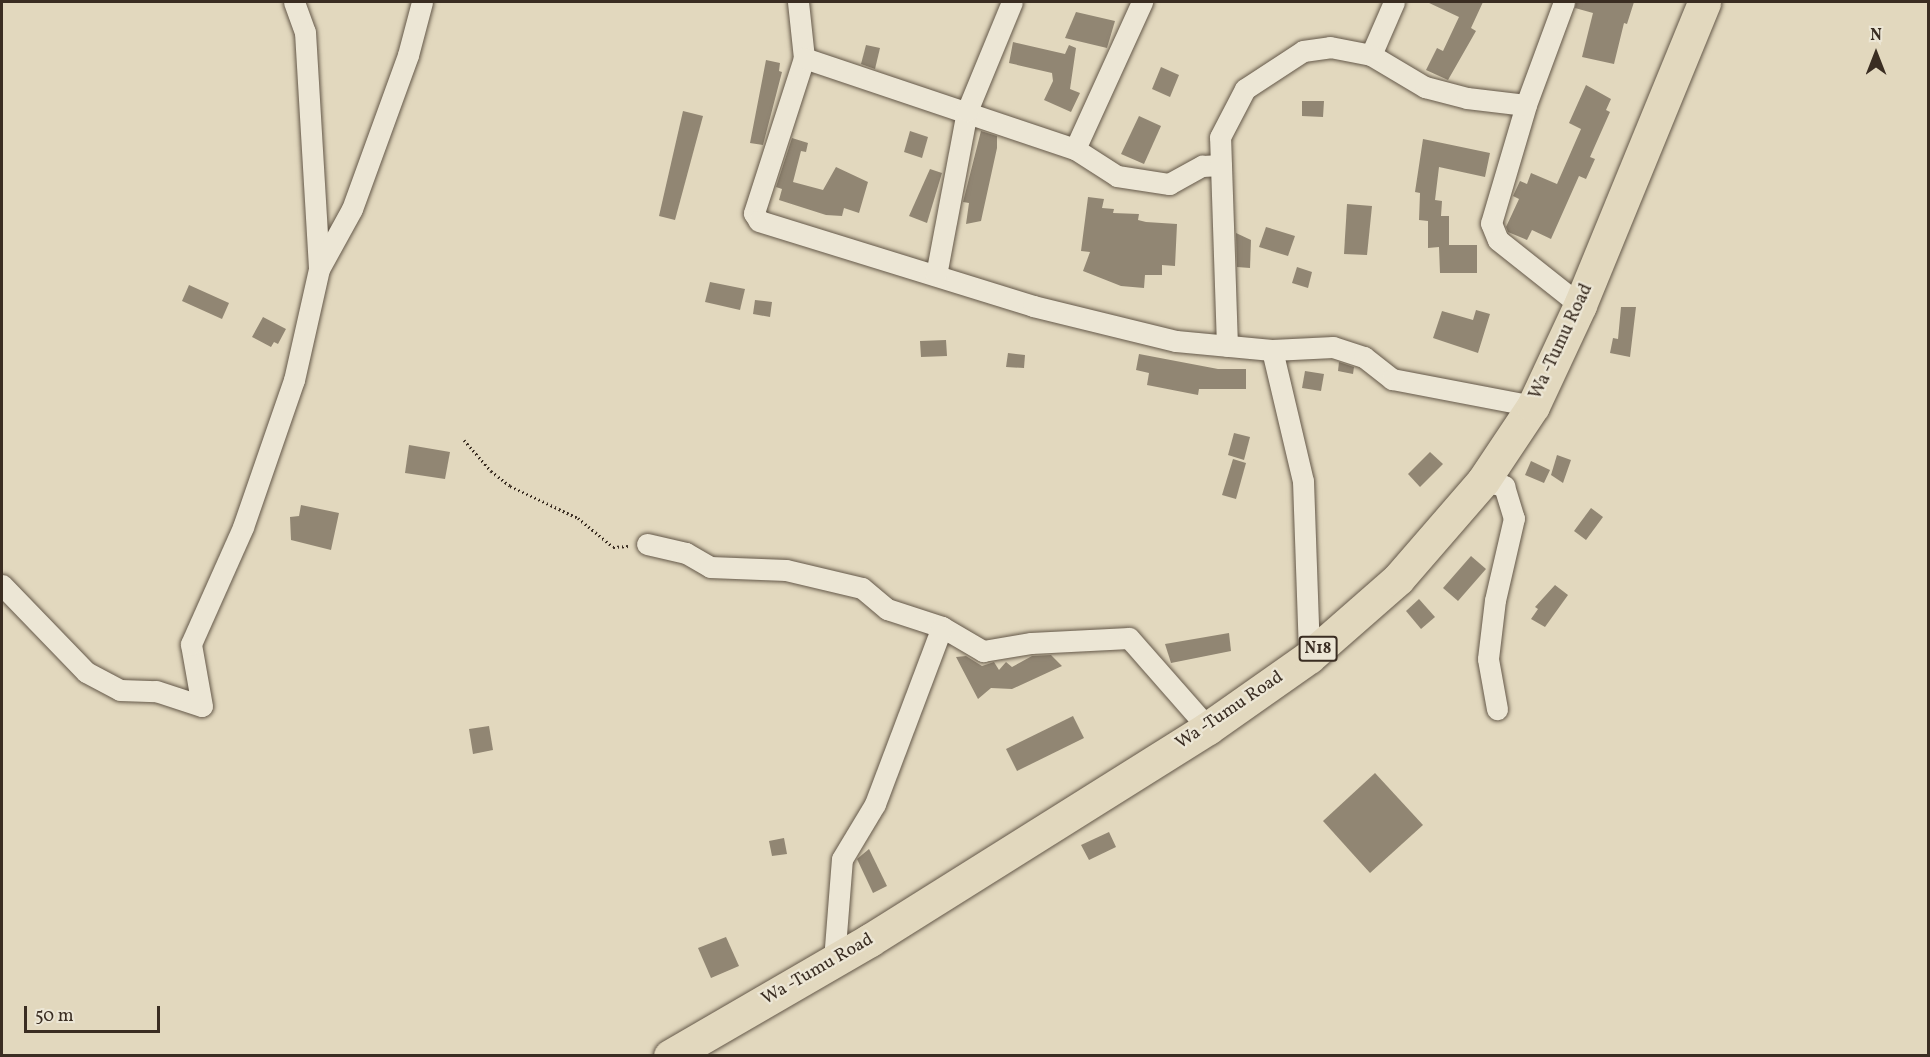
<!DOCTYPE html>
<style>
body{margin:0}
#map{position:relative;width:1930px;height:1057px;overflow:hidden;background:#e2d8be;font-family:Vollkorn,serif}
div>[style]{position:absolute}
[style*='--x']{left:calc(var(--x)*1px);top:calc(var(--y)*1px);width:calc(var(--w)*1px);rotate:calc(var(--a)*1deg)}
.building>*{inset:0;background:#918673}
.path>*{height:3px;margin-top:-1.5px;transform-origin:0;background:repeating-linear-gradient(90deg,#3a2d22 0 1.5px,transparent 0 4.5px)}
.roads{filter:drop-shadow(0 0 2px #645849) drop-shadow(0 0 2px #645849)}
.street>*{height:21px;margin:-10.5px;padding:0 10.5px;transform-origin:10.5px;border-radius:10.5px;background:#ece6d5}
.highway>*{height:33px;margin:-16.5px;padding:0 16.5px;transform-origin:16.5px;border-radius:16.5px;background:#e2d8be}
span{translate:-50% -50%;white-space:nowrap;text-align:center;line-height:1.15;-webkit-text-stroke:4.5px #ece6d5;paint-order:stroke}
.shield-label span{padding:2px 4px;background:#ece6d5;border:2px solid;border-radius:4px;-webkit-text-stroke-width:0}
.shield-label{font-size:16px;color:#3a2d22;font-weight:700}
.street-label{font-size:18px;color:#3a2d22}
.frame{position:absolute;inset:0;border:3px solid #3a2d22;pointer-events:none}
.north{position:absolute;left:1846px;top:24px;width:60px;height:60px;-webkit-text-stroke:4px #ece6d5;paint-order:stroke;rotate:0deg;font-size:16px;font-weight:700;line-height:24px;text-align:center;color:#3a2d22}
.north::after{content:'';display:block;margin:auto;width:21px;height:27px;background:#3a2d22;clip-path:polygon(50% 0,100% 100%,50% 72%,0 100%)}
.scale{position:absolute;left:24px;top:1006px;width:136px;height:27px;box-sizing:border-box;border:3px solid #3a2d22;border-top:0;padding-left:8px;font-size:18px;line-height:21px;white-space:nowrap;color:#3a2d22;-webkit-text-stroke:4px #ece6d5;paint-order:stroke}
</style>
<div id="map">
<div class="building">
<div style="clip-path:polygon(1427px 2px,1483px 2px,1471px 28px,1476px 31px,1448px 80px,1426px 70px,1437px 48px,1443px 51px,1459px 17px)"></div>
<div style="clip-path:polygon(1576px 2px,1634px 2px,1627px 24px,1624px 23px,1614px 64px,1582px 57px,1593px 13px,1575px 8px)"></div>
<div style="clip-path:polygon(1076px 12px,1115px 21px,1107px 48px,1065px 38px)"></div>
<div style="clip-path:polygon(1013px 42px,1065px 54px,1069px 45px,1076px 48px,1070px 89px,1080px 93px,1071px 112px,1044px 100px,1053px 81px,1052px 73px,1009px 63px)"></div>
<div style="clip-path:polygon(866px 45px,880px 48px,875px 69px,861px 64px)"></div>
<div style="clip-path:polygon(766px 60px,780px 63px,779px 71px,782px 72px,763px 145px,750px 143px)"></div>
<div style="clip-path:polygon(1161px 67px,1179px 75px,1170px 97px,1152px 89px)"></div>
<div style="clip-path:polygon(1586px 85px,1611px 99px,1606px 110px,1610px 112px,1590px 157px,1595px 159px,1586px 179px,1579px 176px,1551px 239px,1532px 230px,1527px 240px,1508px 232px,1506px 227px,1519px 199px,1513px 196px,1520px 181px,1527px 184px,1531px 173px,1557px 184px,1581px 129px,1569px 123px)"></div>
<div style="clip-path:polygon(1302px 101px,1324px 101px,1323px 117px,1302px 116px)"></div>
<div style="clip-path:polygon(683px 111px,703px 116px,675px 220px,659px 216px)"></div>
<div style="clip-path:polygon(1139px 116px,1161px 126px,1144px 164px,1121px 154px)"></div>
<div style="clip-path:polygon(910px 131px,928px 137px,922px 158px,904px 152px)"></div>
<div style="clip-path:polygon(981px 131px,997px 136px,997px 148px,981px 221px,966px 224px,969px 203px,963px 202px)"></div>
<div style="clip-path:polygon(792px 138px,808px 143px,806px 152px,801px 151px,793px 182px,823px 190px,836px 167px,868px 182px,859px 213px,844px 208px,842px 216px,826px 215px,779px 200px,782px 189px,776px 187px)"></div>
<div style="clip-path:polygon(1423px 139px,1490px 153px,1485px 177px,1439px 167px,1435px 200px,1442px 201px,1441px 216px,1449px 216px,1449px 245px,1477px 245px,1477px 273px,1440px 273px,1439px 247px,1428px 248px,1428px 221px,1419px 220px,1420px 193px,1415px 192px)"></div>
<div style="clip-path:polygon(930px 169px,942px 173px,927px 223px,909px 216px)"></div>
<div style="clip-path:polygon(1088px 197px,1104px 199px,1102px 208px,1114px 209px,1113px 213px,1139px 214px,1138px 220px,1146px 222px,1177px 224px,1175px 266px,1162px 265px,1162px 275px,1145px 275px,1144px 288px,1121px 286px,1083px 271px,1090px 252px,1081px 251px)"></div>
<div style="clip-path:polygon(1347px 204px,1372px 206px,1367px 255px,1344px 254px)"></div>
<div style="clip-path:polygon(1266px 227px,1295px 236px,1288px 256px,1259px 247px)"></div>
<div style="clip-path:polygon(1236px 233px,1251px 240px,1250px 268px,1237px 267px)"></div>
<div style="clip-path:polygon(1297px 267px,1312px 272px,1308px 288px,1292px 283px)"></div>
<div style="clip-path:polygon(710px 282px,745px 289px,740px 310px,705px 302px)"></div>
<div style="clip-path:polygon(189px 285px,229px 303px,222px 319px,182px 301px)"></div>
<div style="clip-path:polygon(755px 300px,772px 302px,770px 317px,753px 314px)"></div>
<div style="clip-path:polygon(1621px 307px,1636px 307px,1630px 357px,1610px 353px,1613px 338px,1618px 339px)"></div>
<div style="clip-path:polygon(1476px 310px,1490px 314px,1478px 353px,1433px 338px,1442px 311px,1473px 320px)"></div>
<div style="clip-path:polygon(263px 317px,286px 329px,278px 344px,274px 342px,271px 347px,252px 337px)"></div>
<div style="clip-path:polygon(946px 340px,947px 356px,921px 357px,920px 341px)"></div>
<div style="clip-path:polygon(1008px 353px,1025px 355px,1024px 368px,1006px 367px)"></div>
<div style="clip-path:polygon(1139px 354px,1218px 369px,1246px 369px,1246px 389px,1199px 389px,1198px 395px,1147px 385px,1149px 373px,1136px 370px)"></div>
<div style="clip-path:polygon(1339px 362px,1354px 367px,1353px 374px,1338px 371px)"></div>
<div style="clip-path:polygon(1305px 371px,1324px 374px,1321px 391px,1302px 388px)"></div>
<div style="clip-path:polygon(1234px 433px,1250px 437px,1244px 460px,1228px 455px)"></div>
<div style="clip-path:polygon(409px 445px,450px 452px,445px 479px,405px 473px)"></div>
<div style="clip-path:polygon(1430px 452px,1443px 464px,1420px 487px,1408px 474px)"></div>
<div style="clip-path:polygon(1557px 455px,1571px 460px,1563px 483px,1551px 475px)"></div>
<div style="clip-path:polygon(1233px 459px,1246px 463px,1236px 499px,1222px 495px)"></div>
<div style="clip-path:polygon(1531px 461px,1550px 470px,1544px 483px,1525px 475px)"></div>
<div style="clip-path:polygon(301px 505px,339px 513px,331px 550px,291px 540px,290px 517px,299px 516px)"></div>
<div style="clip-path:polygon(1591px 508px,1603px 517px,1586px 540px,1574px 531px)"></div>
<div style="clip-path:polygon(1471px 556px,1486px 569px,1458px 601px,1443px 588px)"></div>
<div style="clip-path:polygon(1555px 585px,1568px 595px,1545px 627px,1531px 619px,1538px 609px,1535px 607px)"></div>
<div style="clip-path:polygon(1419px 599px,1435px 617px,1421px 629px,1406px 611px)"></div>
<div style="clip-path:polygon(1229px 633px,1231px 651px,1171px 663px,1165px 644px)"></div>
<div style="clip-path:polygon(1051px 655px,1062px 666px,1012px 689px,991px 688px,978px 699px,956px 657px,966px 656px,982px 666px,994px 662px,999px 670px,1006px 662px,1012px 667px,1032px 656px)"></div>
<div style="clip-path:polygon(1073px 716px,1084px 738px,1017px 771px,1006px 749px)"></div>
<div style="clip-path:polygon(489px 726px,493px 750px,473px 754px,469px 729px)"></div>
<div style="clip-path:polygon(1375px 773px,1423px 825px,1370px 873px,1323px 821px)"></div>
<div style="clip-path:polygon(1109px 832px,1116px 847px,1089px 860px,1081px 845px)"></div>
<div style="clip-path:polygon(784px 838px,787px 854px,772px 856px,769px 841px)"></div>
<div style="clip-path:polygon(869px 849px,887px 886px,873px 893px,857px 859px)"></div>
<div style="clip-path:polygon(726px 937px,739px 966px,711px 978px,698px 948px)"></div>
</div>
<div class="path">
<div style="--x:464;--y:440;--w:41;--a:48.9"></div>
<div style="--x:491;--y:471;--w:24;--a:38"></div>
<div style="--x:510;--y:486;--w:75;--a:25.2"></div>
<div style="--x:578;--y:518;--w:45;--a:39.6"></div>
<div style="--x:613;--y:547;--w:16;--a:-4"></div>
</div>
<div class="roads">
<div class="street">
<div style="--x:294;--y:2;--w:32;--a:70"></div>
<div style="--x:305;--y:32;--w:236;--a:86.6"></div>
<div style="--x:798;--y:2;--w:56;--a:83.9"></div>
<div style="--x:804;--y:58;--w:163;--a:107.9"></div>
<div style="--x:754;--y:213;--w:9;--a:58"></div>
<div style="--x:759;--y:221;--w:287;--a:17.2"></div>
<div style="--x:1033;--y:306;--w:147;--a:13.8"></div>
<div style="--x:1176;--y:341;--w:96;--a:5.4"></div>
<div style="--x:1272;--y:350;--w:61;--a:-2.8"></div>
<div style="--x:1333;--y:347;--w:33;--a:18"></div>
<div style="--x:1364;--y:357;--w:36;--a:38"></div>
<div style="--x:1392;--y:379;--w:144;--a:10.8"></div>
<div style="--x:1564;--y:2;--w:110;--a:110.3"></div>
<div style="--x:1526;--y:105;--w:123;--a:106.5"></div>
<div style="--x:1491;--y:223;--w:18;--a:68"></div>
<div style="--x:1498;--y:240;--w:105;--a:38.4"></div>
<div style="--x:1371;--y:55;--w:58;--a:-66.5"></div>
<div style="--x:804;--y:58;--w:286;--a:18.6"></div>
<div style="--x:1075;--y:149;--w:50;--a:32.7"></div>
<div style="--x:1117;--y:176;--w:53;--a:8.7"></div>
<div style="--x:1169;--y:184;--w:38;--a:-29"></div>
<div style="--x:1202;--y:166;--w:19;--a:-3"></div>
<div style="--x:1075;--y:149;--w:162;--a:-65.5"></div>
<div style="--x:936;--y:275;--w:167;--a:-79.3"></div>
<div style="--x:967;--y:111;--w:118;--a:-67.6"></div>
<div style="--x:1227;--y:346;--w:209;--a:-91.9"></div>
<div style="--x:1220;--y:137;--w:54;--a:-62.5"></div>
<div style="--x:1245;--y:89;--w:69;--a:-33.2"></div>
<div style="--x:1303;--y:51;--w:27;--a:-8"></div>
<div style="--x:1330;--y:47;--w:42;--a:11"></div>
<div style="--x:1371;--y:55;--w:63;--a:30.7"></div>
<div style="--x:1425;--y:87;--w:43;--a:14.7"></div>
<div style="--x:1467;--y:98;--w:59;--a:6.8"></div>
<div style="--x:1272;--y:350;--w:135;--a:76.7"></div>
<div style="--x:1303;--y:481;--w:176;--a:88"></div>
<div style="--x:1483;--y:481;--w:22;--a:13"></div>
<div style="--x:1504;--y:486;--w:34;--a:73"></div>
<div style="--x:1514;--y:518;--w:84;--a:103"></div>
<div style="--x:1495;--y:600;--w:59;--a:96.8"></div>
<div style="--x:1488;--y:659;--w:51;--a:79.8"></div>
<div style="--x:647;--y:544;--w:40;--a:13"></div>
<div style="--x:686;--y:553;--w:28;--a:30"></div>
<div style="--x:710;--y:567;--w:76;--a:2.3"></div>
<div style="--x:786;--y:570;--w:78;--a:13.3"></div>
<div style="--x:862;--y:588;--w:33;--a:40"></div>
<div style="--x:887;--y:609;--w:58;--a:18.1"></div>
<div style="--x:942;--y:627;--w:48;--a:30.3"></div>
<div style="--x:983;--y:651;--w:49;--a:-9.5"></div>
<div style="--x:1031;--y:643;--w:98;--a:-2.9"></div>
<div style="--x:1129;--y:638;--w:120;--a:48.7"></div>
<div style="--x:2;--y:585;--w:121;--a:46"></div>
<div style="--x:86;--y:672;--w:38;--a:28"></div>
<div style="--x:120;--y:690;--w:36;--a:2"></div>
<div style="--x:156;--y:691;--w:48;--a:18.1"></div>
<div style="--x:202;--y:706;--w:63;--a:-100.1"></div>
<div style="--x:191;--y:644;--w:128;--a:-66"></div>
<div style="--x:243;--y:527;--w:156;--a:-70.9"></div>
<div style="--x:294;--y:380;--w:114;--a:-77.3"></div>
<div style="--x:319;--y:269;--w:68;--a:-61.2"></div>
<div style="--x:352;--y:209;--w:164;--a:-70"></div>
<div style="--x:408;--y:55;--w:55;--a:-75.2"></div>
<div style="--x:834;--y:960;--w:101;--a:-85.5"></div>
<div style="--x:842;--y:859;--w:64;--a:-59"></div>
<div style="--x:875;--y:804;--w:189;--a:-69.3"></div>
</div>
<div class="highway">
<div style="--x:670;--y:1056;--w:231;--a:-30.1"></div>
<div style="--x:870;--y:940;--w:399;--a:-32.1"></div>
<div style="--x:1208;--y:728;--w:123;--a:-35.1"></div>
<div style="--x:1309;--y:657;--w:118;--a:-41.2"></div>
<div style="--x:1398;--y:579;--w:130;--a:-49.1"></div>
<div style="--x:1483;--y:481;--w:90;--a:-56.3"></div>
<div style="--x:1533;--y:406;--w:111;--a:-65"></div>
<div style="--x:1580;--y:305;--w:327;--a:-67.7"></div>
</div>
</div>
<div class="shield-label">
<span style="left:1318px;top:649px">N18</span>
</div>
<div class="street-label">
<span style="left:1562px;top:342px;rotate:-65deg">Wa -Tumu Road</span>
<span style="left:1230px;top:711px;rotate:-34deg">Wa -Tumu Road</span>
<span style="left:818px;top:970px;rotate:-30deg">Wa -Tumu Road</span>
</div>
<div class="frame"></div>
<div class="north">N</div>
<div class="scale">50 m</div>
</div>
